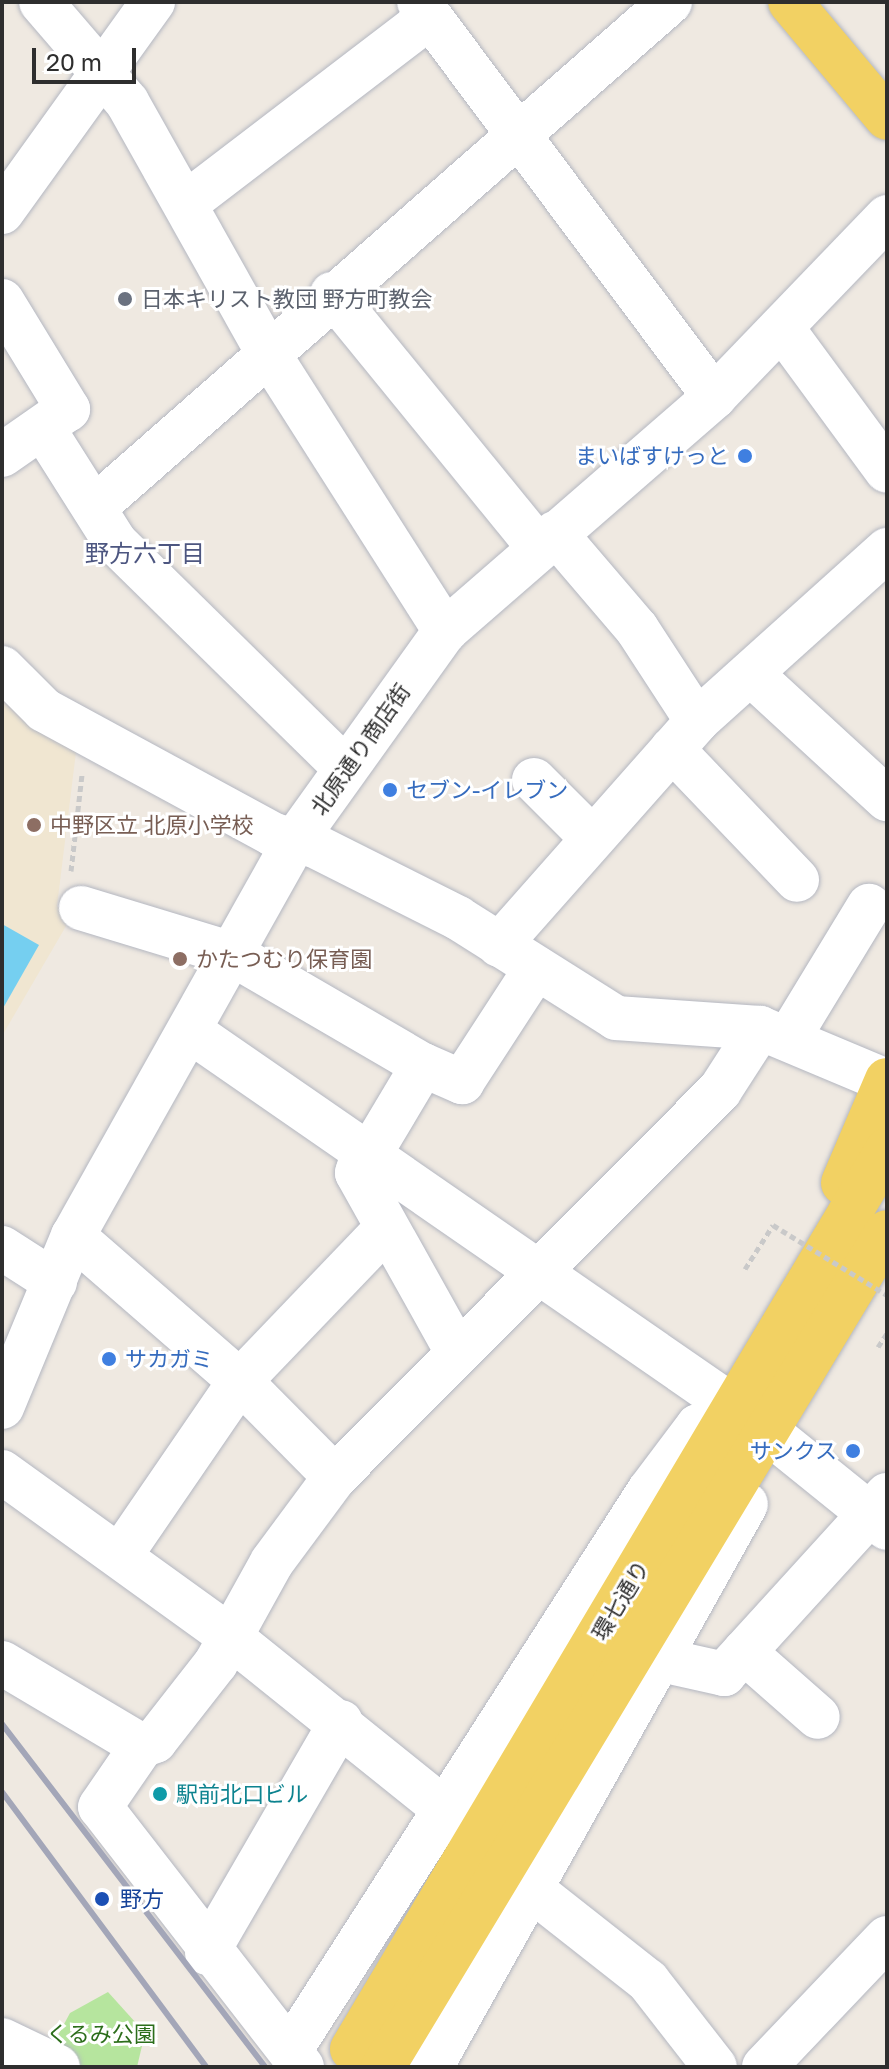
<!DOCTYPE html>
<meta charset="utf-8">
<style>
body{margin:0}
#map{position:relative;width:889px;height:2069px;overflow:hidden;background:#efe9e1;font-family:"Golos Text","Noto Sans JP",sans-serif}
div>[style]{position:absolute}
[style*='--x']{left:calc(var(--x)*1px);top:calc(var(--y)*1px);width:calc(var(--w)*1px);rotate:calc(var(--a)*1deg)}
.education>*{inset:0;background:#f0e6d1}
.green>*{inset:0;background:#b6e59e}
.water>*{inset:0;background:#75cff0}
.path>*{height:5px;margin-top:-2.5px;transform-origin:0;background:repeating-linear-gradient(90deg,#c9c9c9 0 6px,transparent 0 10px)}
.roads{filter:drop-shadow(0 0 2px #b4b7c1) drop-shadow(0 0 2px #b4b7c1)}
.minor>*{height:44px;margin:-22px;padding:0 22px;transform-origin:22px;border-radius:22px;background:#fff}
.major>*{height:44px;margin:-22px;padding:0 22px;transform-origin:22px;border-radius:22px;background:#f2d163}
.rail>*{height:6px;margin:-3px;padding:0 3px;transform-origin:3px;border-radius:3px;background:#a3a6b8}
.path-bridge>*{height:5px;margin-top:-2.5px;transform-origin:0;background:repeating-linear-gradient(90deg,#c9c9c9 0 6px,transparent 0 10px)}
.dots>*{width:22px;height:22px;translate:-50% -50%;box-sizing:border-box;border:4px solid #fff;border-radius:50%}
span{translate:-50% -50%;white-space:nowrap;text-align:center;line-height:1.15;-webkit-text-stroke:6px #fff;paint-order:stroke}
.worship-label{font-size:22px;color:#5b616d}
.left{translate:0 -50%;text-align:left}
.shop-label{font-size:22px;color:#366cbe}
.right{translate:-100% -50%;text-align:right}
.street-label{font-size:22px;color:#2e2e2e}
.education-label{font-size:22px;color:#785e54}
.culture-label{font-size:22px;color:#0d838f}
.transit-label{font-size:22px;color:#164399}
.park-label{font-size:22px;color:#2c6e1b}
.neighbourhood-label{font-size:24px;color:#4d5680}
.frame{position:absolute;inset:0;border:4px solid #2e2e2e;pointer-events:none}
.scale{position:absolute;left:32px;top:48px;width:104px;height:36px;box-sizing:border-box;border:4px solid #2e2e2e;border-top:0;padding-left:10px;font-size:24px;line-height:28px;white-space:nowrap;color:#2e2e2e;-webkit-text-stroke:6px #fff;paint-order:stroke}
</style>
<div id="map">
<div class="education">
<div style="clip-path:polygon(2px 685px,77px 744px,57px 906px,69px 921px,2px 1036px)"></div>
</div>
<div class="green">
<div style="clip-path:polygon(108px 1992px,145px 2033px,137px 2067px,75px 2067px,48px 2054px,70px 2013px)"></div>
</div>
<div class="water">
<div style="clip-path:polygon(2px 924px,39px 945px,2px 1010px)"></div>
</div>
<div class="path">
<div style="--x:71;--y:871;--w:98;--a:-83.5"></div>
<div style="--x:745;--y:1269;--w:52;--a:-57.5"></div>
<div style="--x:878;--y:1347;--w:17;--a:-57"></div>
</div>
<div class="roads">
<div class="minor">
<div style="--x:41;--y:2;--w:132;--a:49.3"></div>
<div style="--x:127;--y:102;--w:288;--a:60.7"></div>
<div style="--x:268;--y:353;--w:330;--a:57.5"></div>
<div style="--x:419;--y:2;--w:493;--a:53.2"></div>
<div style="--x:185;--y:204;--w:308;--a:-37.4"></div>
<div style="--x:2;--y:212;--w:259;--a:-54.3"></div>
<div style="--x:332;--y:294;--w:326;--a:50.8"></div>
<div style="--x:2;--y:301;--w:127;--a:58.6"></div>
<div style="--x:68;--y:409;--w:80;--a:145.1"></div>
<div style="--x:782;--y:328;--w:177;--a:53.7"></div>
<div style="--x:43;--y:428;--w:135;--a:57.7"></div>
<div style="--x:115;--y:542;--w:321;--a:44.5"></div>
<div style="--x:96;--y:506;--w:764;--a:-41.28"></div>
<div style="--x:555;--y:533;--w:126;--a:49.5"></div>
<div style="--x:637;--y:629;--w:110;--a:56.9"></div>
<div style="--x:2;--y:668;--w:59;--a:45"></div>
<div style="--x:44;--y:710;--w:262;--a:28.5"></div>
<div style="--x:274;--y:835;--w:42;--a:15"></div>
<div style="--x:315;--y:846;--w:160;--a:26.7"></div>
<div style="--x:458;--y:918;--w:187;--a:32.3"></div>
<div style="--x:616;--y:1018;--w:144;--a:4"></div>
<div style="--x:760;--y:1028;--w:137;--a:22.8"></div>
<div style="--x:751;--y:674;--w:185;--a:42.6"></div>
<div style="--x:672;--y:749;--w:181;--a:46.3"></div>
<div style="--x:534;--y:780;--w:81;--a:45"></div>
<div style="--x:81;--y:908;--w:158;--a:16.9"></div>
<div style="--x:232;--y:954;--w:221;--a:30.2"></div>
<div style="--x:423;--y:1065;--w:104;--a:120.8"></div>
<div style="--x:499;--y:945;--w:299;--a:-48.5"></div>
<div style="--x:697;--y:721;--w:256;--a:-42"></div>
<div style="--x:190;--y:1031;--w:663;--a:34.67"></div>
<div style="--x:788;--y:1039;--w:156;--a:-58.7"></div>
<div style="--x:423;--y:1065;--w:43;--a:23.6"></div>
<div style="--x:462;--y:1082;--w:136;--a:-57"></div>
<div style="--x:364;--y:1150;--w:24;--a:107"></div>
<div style="--x:357;--y:1173;--w:203;--a:60.8"></div>
<div style="--x:73;--y:1236;--w:221;--a:41"></div>
<div style="--x:240;--y:1381;--w:135;--a:45.3"></div>
<div style="--x:2;--y:1248;--w:63;--a:32.7"></div>
<div style="--x:2;--y:1407;--w:185;--a:-67.5"></div>
<div style="--x:73;--y:1236;--w:455;--a:-60.7"></div>
<div style="--x:296;--y:839;--w:256;--a:-54.4"></div>
<div style="--x:445;--y:631;--w:357;--a:-41"></div>
<div style="--x:714;--y:397;--w:250;--a:-46.1"></div>
<div style="--x:768;--y:1432;--w:153;--a:38.9"></div>
<div style="--x:2;--y:1472;--w:280;--a:35.8"></div>
<div style="--x:229;--y:1636;--w:276;--a:38.8"></div>
<div style="--x:120;--y:1556;--w:212;--a:-55.6"></div>
<div style="--x:240;--y:1381;--w:209;--a:-46.2"></div>
<div style="--x:744;--y:1652;--w:98;--a:41.3"></div>
<div style="--x:657;--y:1659;--w:69;--a:12.6"></div>
<div style="--x:724;--y:1674;--w:242;--a:-47.7"></div>
<div style="--x:2;--y:1663;--w:163;--a:30.7"></div>
<div style="--x:531;--y:1889;--w:149;--a:38.2"></div>
<div style="--x:648;--y:1981;--w:109;--a:52.1"></div>
<div style="--x:207;--y:1953;--w:267;--a:-59.9"></div>
<div style="--x:2;--y:2040;--w:62;--a:25.7"></div>
<div style="--x:291;--y:2049;--w:663;--a:-57.32"></div>
<div style="--x:649;--y:1491;--w:81;--a:-53"></div>
<div style="--x:698;--y:1426;--w:28;--a:-4"></div>
<div style="--x:302;--y:2067;--w:329;--a:-127.8"></div>
<div style="--x:100;--y:1807;--w:74;--a:-55.5"></div>
<div style="--x:142;--y:1746;--w:14;--a:-21"></div>
<div style="--x:155;--y:1741;--w:99;--a:-52"></div>
<div style="--x:216;--y:1663;--w:115;--a:-61"></div>
<div style="--x:272;--y:1562;--w:106;--a:-53.5"></div>
<div style="--x:335;--y:1477;--w:546;--a:-45.15"></div>
<div style="--x:720;--y:1090;--w:74;--a:-57.2"></div>
<div style="--x:431;--y:2067;--w:645;--a:-60.77"></div>
<div style="--x:764;--y:2067;--w:178;--a:-46.4"></div>
</div>
<div class="major">
<div style="--x:790;--y:2;--w:151;--a:50.1"></div>
<div style="--x:843;--y:1183;--w:112;--a:-66.9"></div>
<div style="--x:352;--y:2049;--w:1046;--a:-59.24"></div>
<div style="--x:383;--y:2067;--w:975;--a:-58.89"></div>
</div>
</div>
<div class="rail">
<div style="--x:2;--y:1724;--w:432;--a:52.5"></div>
<div style="--x:2;--y:1792;--w:342;--a:53.4"></div>
</div>
<div class="path-bridge">
<div style="--x:773;--y:1225;--w:134;--a:31.6"></div>
</div>
<div class="dots">
<div style="left:125px;top:299px;background:#6b7280"></div>
<div style="left:745px;top:456px;background:#3f7fe0"></div>
<div style="left:390px;top:790px;background:#3f7fe0"></div>
<div style="left:34px;top:825px;background:#8d6e63"></div>
<div style="left:180px;top:959px;background:#8d6e63"></div>
<div style="left:109px;top:1359px;background:#3f7fe0"></div>
<div style="left:853px;top:1451px;background:#3f7fe0"></div>
<div style="left:160px;top:1794px;background:#0f9aa8"></div>
<div style="left:102px;top:1899px;background:#1a4fb4"></div>
</div>
<div class="worship-label">
<span class="left" style="left:141px;top:299px">日本キリスト教団 野方町教会</span>
</div>
<div class="shop-label">
<span class="right" style="left:729px;top:456px">まいばすけっと</span>
<span class="left" style="left:406px;top:790px">セブン-イレブン</span>
<span class="left" style="left:125px;top:1359px">サカガミ</span>
<span class="right" style="left:837px;top:1451px">サンクス</span>
</div>
<div class="street-label">
<span style="left:360px;top:749px;rotate:-55deg">北原通り商店街</span>
<span style="left:620px;top:1600px;rotate:-59deg">環七通り</span>
</div>
<div class="education-label">
<span class="left" style="left:50px;top:825px">中野区立 北原小学校</span>
<span class="left" style="left:196px;top:959px">かたつむり保育園</span>
</div>
<div class="culture-label">
<span class="left" style="left:176px;top:1794px">駅前北口ビル</span>
</div>
<div class="transit-label">
<span class="left" style="left:120px;top:1899px">野方</span>
</div>
<div class="park-label">
<span style="left:101px;top:2034px">くるみ公園</span>
</div>
<div class="neighbourhood-label">
<span style="left:145px;top:553px">野方六丁目</span>
</div>
<div class="frame"></div>
<div class="scale">20 m</div>
</div>
